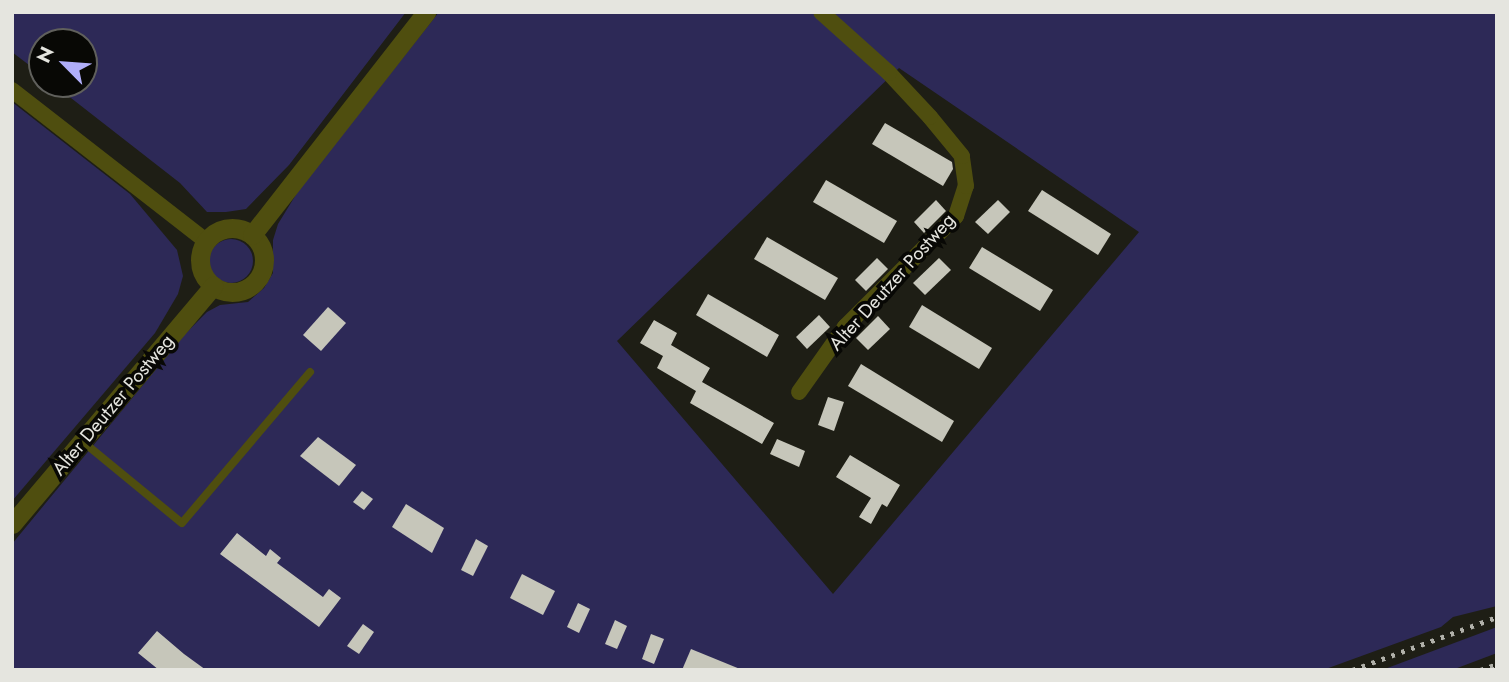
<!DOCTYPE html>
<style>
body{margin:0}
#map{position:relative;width:1509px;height:682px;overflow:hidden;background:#1e1e15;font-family:Jost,sans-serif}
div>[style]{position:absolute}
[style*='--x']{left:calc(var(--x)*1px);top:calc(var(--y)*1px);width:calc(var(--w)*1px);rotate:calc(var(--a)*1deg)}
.green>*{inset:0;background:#2d2957}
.round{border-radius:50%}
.building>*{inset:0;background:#c6c6ba}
.service>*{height:8px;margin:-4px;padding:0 4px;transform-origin:4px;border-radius:4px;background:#4f4e0f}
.minor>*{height:16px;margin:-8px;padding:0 8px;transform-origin:8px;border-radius:8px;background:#4f4e0f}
.tertiary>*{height:19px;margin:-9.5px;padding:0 9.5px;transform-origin:9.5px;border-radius:9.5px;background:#4f4e0f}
.tertiary>.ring{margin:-9.5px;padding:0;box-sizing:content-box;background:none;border:19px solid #4f4e0f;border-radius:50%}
.rail>*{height:5px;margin-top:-2.5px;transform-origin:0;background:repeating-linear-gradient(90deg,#b1b1aa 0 3.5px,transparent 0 10.5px)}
span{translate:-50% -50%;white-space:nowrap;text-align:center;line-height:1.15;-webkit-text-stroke:7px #080805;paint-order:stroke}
.street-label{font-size:19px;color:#e5e5df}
.frame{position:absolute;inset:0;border:14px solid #e5e5df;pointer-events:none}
.north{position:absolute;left:28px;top:28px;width:70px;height:70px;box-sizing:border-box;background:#080805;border:2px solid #60605c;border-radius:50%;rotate:295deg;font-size:19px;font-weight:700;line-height:28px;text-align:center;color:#e5e5df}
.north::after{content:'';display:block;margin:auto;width:24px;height:32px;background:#b0aefa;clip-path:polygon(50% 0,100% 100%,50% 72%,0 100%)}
</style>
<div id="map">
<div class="green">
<div style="clip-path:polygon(12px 12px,406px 12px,289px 165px,246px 209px,226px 212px,207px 212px,180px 183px,53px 84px,84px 84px,84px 42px,42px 42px,42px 75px,12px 52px)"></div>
<div style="clip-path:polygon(evenodd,439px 12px,1497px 12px,1497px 606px,1453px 617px,1441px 627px,1323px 670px,12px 670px,12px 544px,185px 334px,207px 312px,220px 305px,248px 302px,264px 288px,273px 273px,273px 240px,278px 224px,300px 188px,439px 12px,899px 68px,1139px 232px,833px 594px,617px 341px,899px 68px)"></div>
<div style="clip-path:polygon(12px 102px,130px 194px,177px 250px,183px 276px,178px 294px,155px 333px,12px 501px)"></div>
<div class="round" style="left:209px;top:239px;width:44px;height:44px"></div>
<div style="clip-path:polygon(1497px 627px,1497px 653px,1452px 670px,1382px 670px)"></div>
</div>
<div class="building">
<div style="clip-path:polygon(885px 123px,952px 162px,953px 169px,943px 186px,872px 144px)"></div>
<div style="clip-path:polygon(826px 180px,897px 221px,884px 243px,813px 202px)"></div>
<div style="clip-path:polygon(1042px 190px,1111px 234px,1098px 255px,1028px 211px)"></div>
<div style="clip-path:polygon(936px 200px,946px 211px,924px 233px,914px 222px)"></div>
<div style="clip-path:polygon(998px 200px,1010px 212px,988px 234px,975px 222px)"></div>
<div style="clip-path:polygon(767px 237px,838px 278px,825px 300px,754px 259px)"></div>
<div style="clip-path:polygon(982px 247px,1053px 290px,1040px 311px,969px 268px)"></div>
<div style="clip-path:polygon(877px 258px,888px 269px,866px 291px,855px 280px)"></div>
<div style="clip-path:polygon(939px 258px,951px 270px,925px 295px,913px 283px)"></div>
<div style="clip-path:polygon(708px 294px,779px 335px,767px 357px,696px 315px)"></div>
<div style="clip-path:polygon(922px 305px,992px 348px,979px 369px,909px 327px)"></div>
<div style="clip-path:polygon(328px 307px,346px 323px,321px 351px,303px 335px)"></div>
<div style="clip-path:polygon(819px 315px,830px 327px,807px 349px,796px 337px)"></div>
<div style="clip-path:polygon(878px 316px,890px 329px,868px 350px,856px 338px)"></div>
<div style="clip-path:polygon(654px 320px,677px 333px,671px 345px,710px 368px,702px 382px,774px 423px,762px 444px,690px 403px,696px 391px,657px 368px,663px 356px,640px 343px)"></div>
<div style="clip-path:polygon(861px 364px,954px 421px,942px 442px,848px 386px)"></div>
<div style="clip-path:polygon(828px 397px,844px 402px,834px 431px,818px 425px)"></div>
<div style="clip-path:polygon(318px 437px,356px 465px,339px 486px,300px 456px)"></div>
<div style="clip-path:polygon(777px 439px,805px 451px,799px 467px,770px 454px)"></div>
<div style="clip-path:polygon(850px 455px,900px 485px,887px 507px,882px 504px,871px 524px,859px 517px,871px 498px,836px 477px)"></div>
<div style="clip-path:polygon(362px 491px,373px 499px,364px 510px,353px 502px)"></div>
<div style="clip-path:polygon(406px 504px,444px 528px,432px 553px,392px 527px)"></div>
<div style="clip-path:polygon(237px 533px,266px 556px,270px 549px,281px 558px,277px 563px,323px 597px,329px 589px,341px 598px,319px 627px,220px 554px)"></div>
<div style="clip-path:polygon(476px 539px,488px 546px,473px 576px,461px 570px)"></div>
<div style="clip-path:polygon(522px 574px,555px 591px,543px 615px,510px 598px)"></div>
<div style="clip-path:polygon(578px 603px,590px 609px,579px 633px,567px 627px)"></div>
<div style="clip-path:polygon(615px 620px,627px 626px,617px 649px,605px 644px)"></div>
<div style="clip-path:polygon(363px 624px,374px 632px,359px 654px,347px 646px)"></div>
<div style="clip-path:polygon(157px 631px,184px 654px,206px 670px,159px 670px,138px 653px)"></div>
<div style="clip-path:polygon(651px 634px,664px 639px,654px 664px,642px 659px)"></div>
<div style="clip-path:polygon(691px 649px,740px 669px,740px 670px,682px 670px)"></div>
</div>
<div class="service">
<div style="--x:82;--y:441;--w:129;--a:39.4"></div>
<div style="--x:182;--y:523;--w:198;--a:-49.7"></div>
</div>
<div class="minor">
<div style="--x:12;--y:90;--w:246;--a:37.9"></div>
<div style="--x:799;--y:392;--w:80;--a:-54.7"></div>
<div style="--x:845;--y:327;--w:157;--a:-45"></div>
<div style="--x:956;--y:216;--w:32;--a:-72"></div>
<div style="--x:966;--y:186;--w:30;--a:-98"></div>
<div style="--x:962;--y:156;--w:50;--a:-129.4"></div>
<div style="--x:930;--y:117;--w:60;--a:-133"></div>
<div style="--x:889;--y:73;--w:91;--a:-138.1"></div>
</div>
<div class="tertiary">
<div class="ring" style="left:200px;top:228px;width:45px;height:45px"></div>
<div style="--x:252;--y:235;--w:283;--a:-52"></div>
<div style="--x:12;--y:524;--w:312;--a:-49.8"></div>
</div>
<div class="rail">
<div style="--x:1352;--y:670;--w:154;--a:-20.1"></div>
<div style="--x:1480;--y:670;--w:18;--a:-19"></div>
</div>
<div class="street-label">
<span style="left:892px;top:282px;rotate:-48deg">Alter Deutzer Postweg</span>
<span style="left:113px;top:405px;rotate:-50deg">Alter Deutzer Postweg</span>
</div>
<div class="frame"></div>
<div class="north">N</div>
</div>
